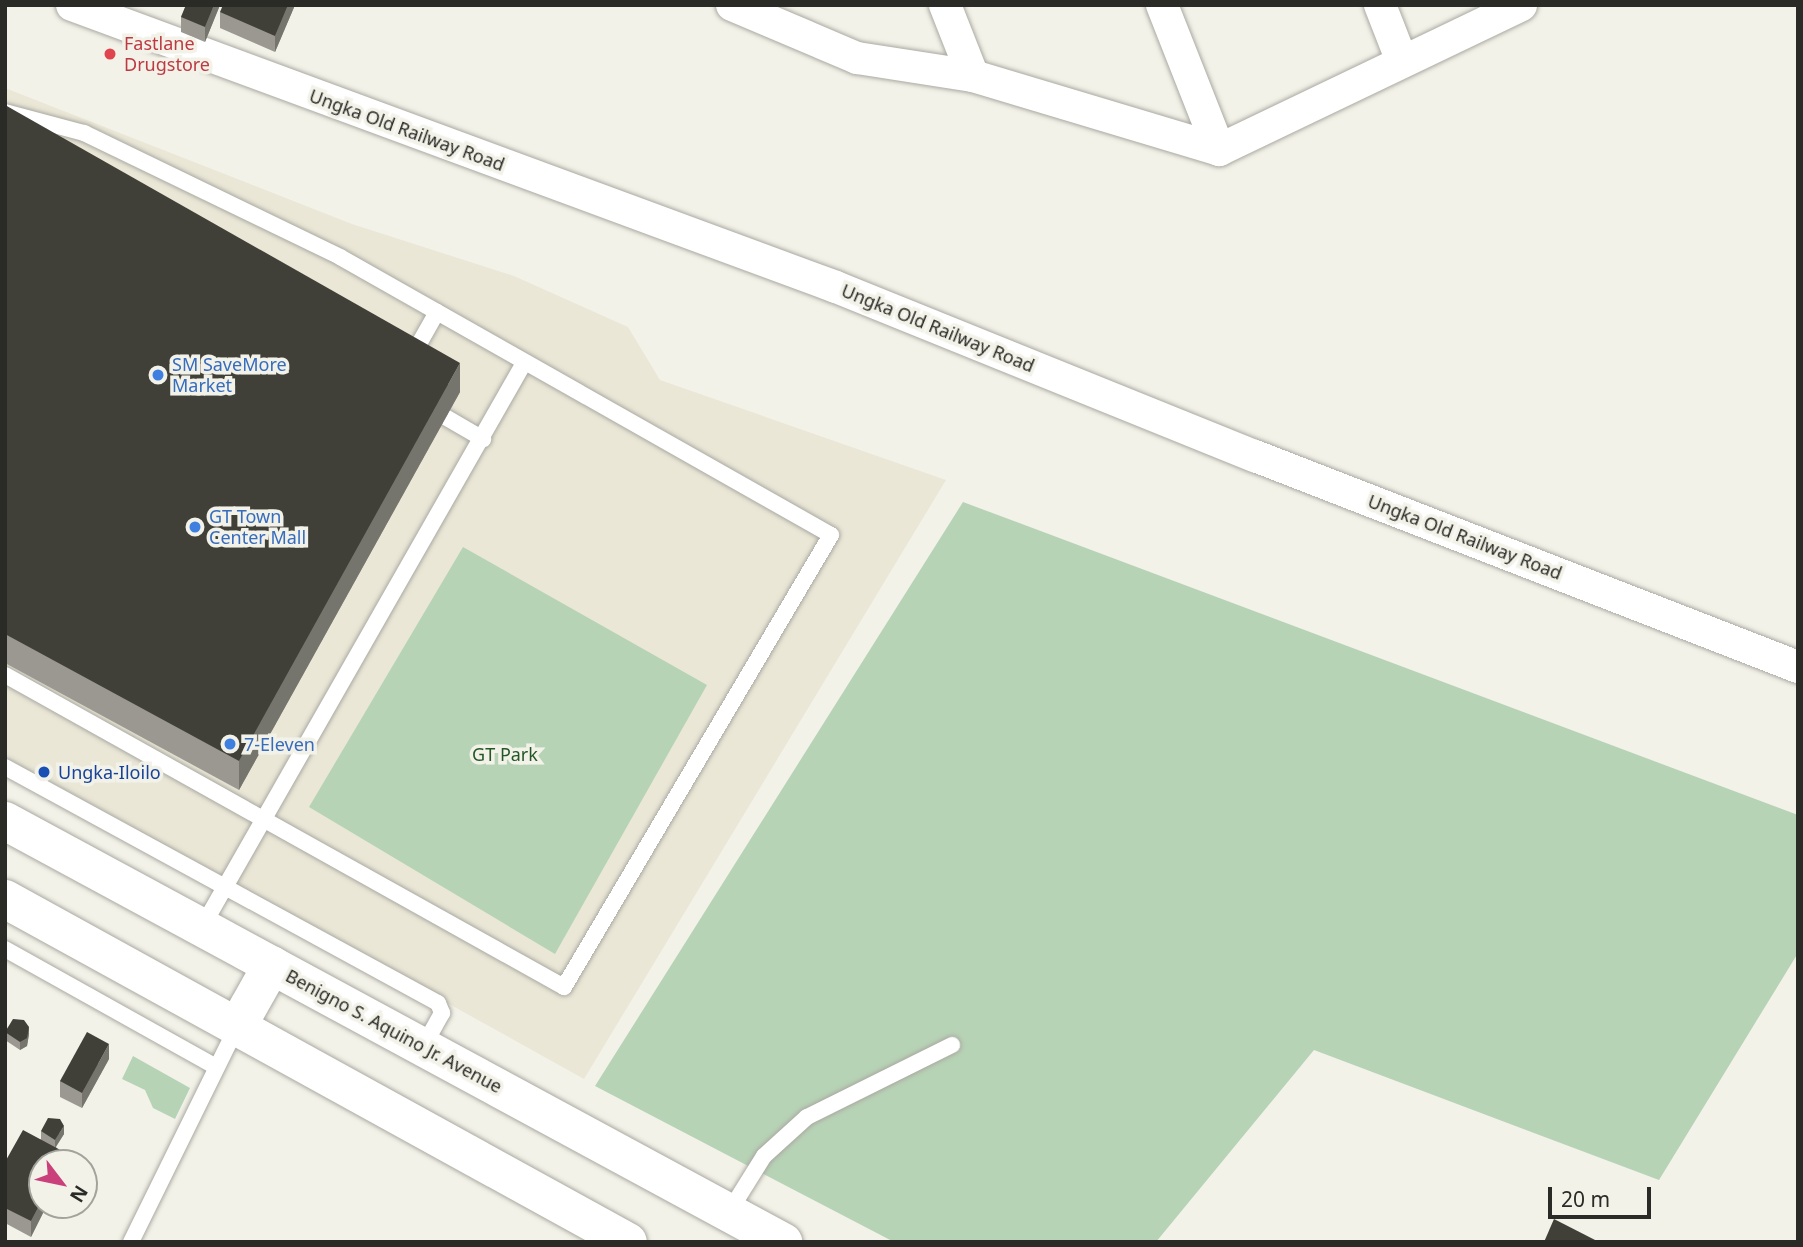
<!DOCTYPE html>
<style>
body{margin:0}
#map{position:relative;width:1803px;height:1247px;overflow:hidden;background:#f3f2e9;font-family:"Noto Sans",sans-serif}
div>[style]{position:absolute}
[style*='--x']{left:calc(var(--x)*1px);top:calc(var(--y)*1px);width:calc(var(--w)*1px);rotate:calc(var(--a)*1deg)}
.built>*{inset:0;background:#eae7d7}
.green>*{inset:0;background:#b7d3b6}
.roads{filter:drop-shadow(0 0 2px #aaa9a1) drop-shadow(0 0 2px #aaa9a1)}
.lane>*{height:16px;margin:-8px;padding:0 8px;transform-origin:8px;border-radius:8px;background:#fff}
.street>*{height:32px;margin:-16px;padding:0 16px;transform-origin:16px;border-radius:16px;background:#fff}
.primary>*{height:38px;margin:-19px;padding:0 19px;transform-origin:19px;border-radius:19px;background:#fff}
.wall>*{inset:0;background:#9a9890}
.shaded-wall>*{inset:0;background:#76756d}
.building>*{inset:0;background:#403f38}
.dots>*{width:19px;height:19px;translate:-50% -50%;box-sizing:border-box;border:4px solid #f3f2e9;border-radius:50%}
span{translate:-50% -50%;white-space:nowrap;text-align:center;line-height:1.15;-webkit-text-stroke:7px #f3f2e9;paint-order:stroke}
.health-label{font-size:18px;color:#be3a42}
.left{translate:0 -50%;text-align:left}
.street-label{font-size:18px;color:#2a2a26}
.shop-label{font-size:18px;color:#366cbe}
.park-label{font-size:18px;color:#245726}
.transit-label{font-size:18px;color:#164399}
.frame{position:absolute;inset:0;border:7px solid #2a2a26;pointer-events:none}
.north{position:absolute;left:28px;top:1149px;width:70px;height:70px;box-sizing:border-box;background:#f3f2e9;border:2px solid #a3a29b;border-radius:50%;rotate:122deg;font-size:19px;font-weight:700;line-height:28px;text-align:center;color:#2a2a26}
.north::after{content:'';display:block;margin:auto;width:24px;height:32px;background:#c9407b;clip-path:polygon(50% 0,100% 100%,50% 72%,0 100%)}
.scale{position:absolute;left:1548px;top:1187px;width:103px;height:32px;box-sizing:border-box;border:4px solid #2a2a26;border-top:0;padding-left:9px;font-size:21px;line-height:24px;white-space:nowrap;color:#2a2a26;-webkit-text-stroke:5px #f3f2e9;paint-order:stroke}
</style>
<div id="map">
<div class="built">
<div style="clip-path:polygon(5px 88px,352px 224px,514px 276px,628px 327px,660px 380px,946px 480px,584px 1079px,5px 757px)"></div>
</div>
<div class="green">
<div style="clip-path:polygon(963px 502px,1798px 815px,1798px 953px,1659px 1180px,1314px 1050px,1156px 1242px,894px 1242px,595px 1086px)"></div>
<div style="clip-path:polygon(463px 547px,707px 685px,555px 954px,309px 807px)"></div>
<div style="clip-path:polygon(133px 1056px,190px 1088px,175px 1119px,153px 1108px,145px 1090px,122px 1079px)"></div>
</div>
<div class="roads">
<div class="lane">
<div style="--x:5;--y:112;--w:82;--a:14.9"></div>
<div style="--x:84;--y:133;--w:284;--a:25.8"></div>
<div style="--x:340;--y:257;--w:564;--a:29.52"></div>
<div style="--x:831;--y:535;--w:525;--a:120.57"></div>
<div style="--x:564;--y:987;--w:640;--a:-150.83"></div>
<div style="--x:411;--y:358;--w:53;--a:-60.5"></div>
<div style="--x:428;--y:407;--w:64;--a:30.2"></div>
<div style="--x:5;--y:767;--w:493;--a:28.6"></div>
<div style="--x:438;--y:1003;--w:11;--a:68"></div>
<div style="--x:442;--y:1013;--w:38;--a:119"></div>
<div style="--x:201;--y:929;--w:652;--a:-60.29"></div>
<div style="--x:5;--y:949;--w:242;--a:29.2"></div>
<div style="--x:729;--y:1212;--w:66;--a:-58"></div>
<div style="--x:764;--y:1156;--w:58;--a:-42.2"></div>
<div style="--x:807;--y:1117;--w:162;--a:-26.4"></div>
<div style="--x:131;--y:1242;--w:240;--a:-63.8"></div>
</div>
<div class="street">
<div style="--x:72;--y:5;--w:814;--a:20.26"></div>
<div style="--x:836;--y:287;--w:452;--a:22"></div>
<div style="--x:1255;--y:456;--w:583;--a:21.24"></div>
<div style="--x:732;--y:5;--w:136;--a:23"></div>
<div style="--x:857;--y:58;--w:117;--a:8.8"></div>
<div style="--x:973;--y:76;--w:257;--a:16.7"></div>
<div style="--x:1219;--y:150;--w:335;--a:-25.6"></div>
<div style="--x:945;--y:5;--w:76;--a:68.5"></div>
<div style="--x:1162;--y:5;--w:156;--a:68.5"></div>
<div style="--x:1380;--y:5;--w:58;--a:68.7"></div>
</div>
<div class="primary">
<div style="--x:5;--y:821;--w:885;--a:28.42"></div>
<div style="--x:5;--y:899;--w:711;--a:28.84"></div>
<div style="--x:237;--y:1027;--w:71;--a:-60.6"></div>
</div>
</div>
<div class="wall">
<div style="clip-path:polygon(186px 5px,220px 5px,205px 42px,181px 32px,181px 17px)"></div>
<div style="clip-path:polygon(295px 5px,275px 52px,220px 28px,220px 12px)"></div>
<div style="clip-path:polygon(5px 105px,460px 392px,239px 790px,5px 663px)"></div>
<div style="clip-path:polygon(5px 1032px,29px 1034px,27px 1046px,20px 1050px,5px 1040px)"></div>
<div style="clip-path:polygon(109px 1059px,82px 1108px,60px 1097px,60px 1081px)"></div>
<div style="clip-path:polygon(41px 1131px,64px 1134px,56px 1147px,66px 1163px,42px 1205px,47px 1205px,31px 1237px,5px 1223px,5px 1162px,41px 1139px)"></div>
</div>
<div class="shaded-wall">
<div style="clip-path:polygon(214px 5px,220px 5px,205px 42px,205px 27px)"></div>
<div style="clip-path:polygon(288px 5px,295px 5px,275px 52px,275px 36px)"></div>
<div style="clip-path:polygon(460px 363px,460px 392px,239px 790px,239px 761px)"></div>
<div style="clip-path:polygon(29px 1027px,29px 1034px,27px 1046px,20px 1050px,20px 1042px)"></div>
<div style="clip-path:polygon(109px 1044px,109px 1059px,82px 1108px,82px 1093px)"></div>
<div style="clip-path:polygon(64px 1126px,64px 1134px,55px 1148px,55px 1140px)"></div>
<div style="clip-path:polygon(66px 1153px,66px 1163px,61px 1163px)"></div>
<div style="clip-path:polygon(42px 1200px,42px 1205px,47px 1205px,31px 1237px,31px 1221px)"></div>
</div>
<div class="building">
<div style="clip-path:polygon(186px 5px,214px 5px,205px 27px,181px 17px)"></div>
<div style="clip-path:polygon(223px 5px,288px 5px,275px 36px,220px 12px)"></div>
<div style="clip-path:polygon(5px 105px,460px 363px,239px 761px,5px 634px)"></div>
<div style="clip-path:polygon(13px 1019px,24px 1020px,29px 1027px,27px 1038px,20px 1042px,5px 1032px)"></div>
<div style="clip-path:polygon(87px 1032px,109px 1044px,82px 1093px,60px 1081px)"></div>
<div style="clip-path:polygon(48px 1118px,60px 1119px,64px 1126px,55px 1140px,41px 1131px)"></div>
<div style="clip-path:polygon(23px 1130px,66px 1153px,61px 1163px,42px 1163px,42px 1200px,31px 1221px,5px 1208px,5px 1162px)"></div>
<div style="clip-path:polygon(1554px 1219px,1599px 1242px,1544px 1242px)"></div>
</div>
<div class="dots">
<div style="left:110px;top:54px;background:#e0444e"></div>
<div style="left:158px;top:375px;background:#3f7fe0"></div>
<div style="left:195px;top:527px;background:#3f7fe0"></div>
<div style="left:230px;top:744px;background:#3f7fe0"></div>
<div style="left:44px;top:772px;background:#1a4fb4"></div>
</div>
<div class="health-label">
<span class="left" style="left:124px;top:54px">Fastlane<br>Drugstore</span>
</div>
<div class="street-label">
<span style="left:407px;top:130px;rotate:20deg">Ungka Old Railway Road</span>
<span style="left:938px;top:328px;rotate:22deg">Ungka Old Railway Road</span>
<span style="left:1465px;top:537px;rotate:21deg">Ungka Old Railway Road</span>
<span style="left:394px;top:1031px;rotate:28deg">Benigno S. Aquino Jr. Avenue</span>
</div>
<div class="shop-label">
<span class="left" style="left:172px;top:375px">SM SaveMore<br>Market</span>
<span class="left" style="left:209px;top:527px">GT Town<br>Center Mall</span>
<span class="left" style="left:244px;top:744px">7-Eleven</span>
</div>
<div class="park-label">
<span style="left:505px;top:754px">GT Park</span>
</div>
<div class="transit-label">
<span class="left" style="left:58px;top:772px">Ungka-Iloilo</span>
</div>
<div class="frame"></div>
<div class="north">N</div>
<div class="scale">20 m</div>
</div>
